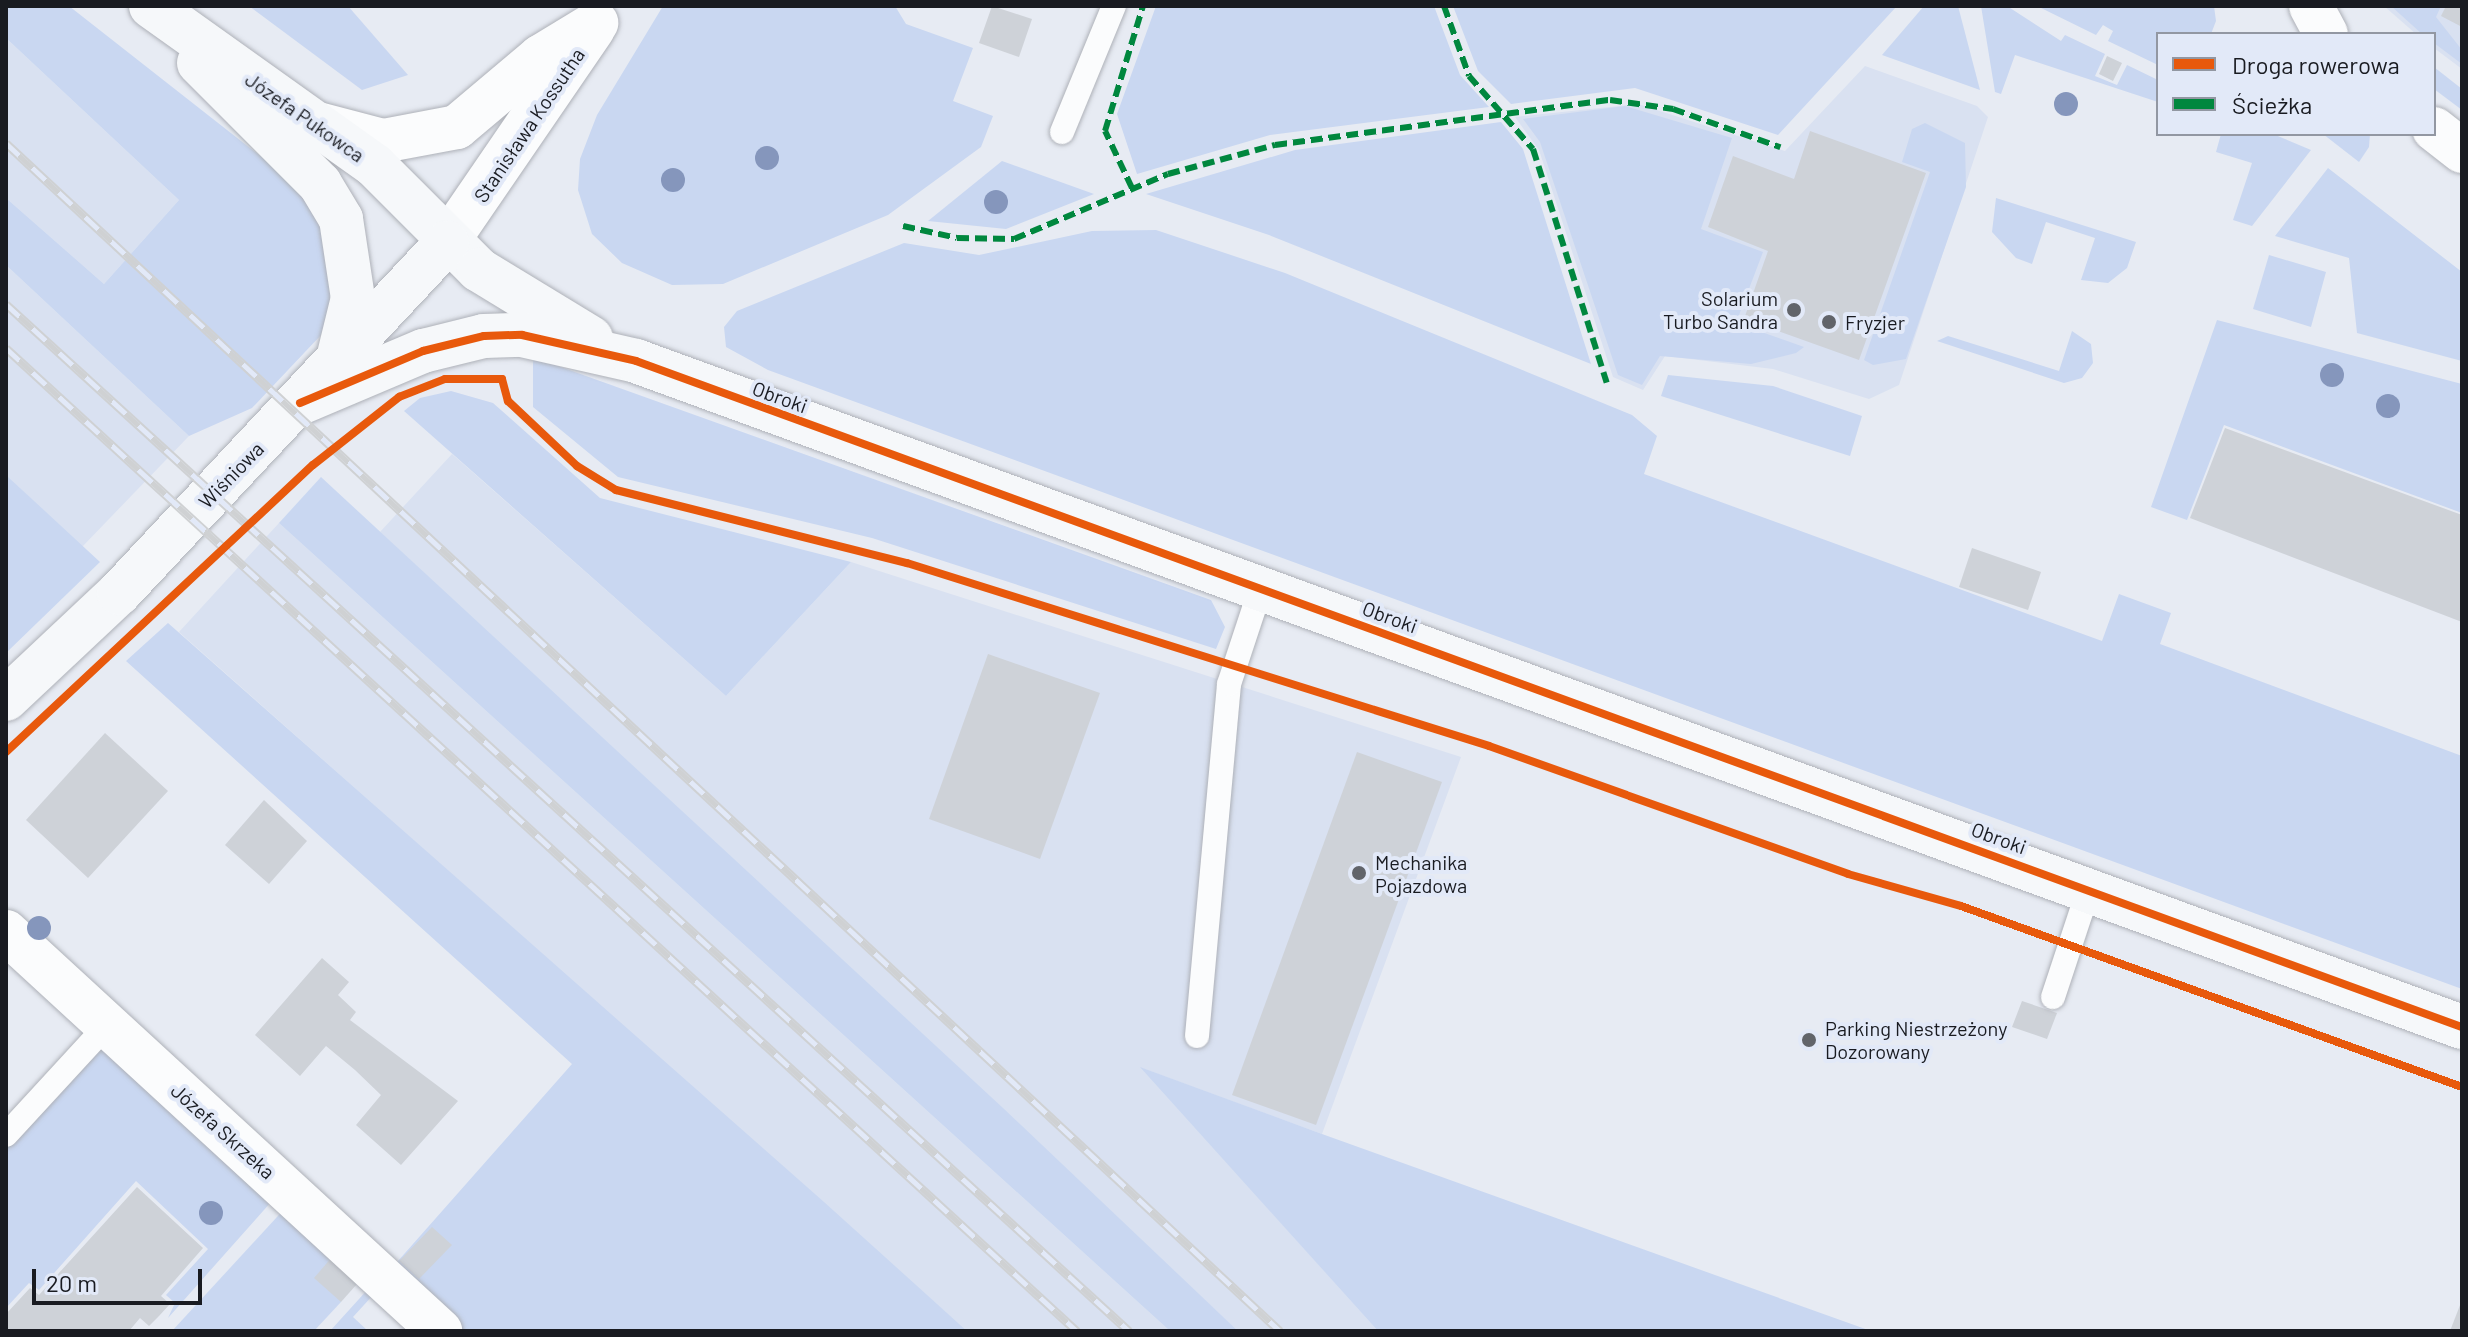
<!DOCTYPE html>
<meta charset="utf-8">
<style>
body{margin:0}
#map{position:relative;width:2468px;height:1337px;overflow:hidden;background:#e7ebf3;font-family:Barlow,sans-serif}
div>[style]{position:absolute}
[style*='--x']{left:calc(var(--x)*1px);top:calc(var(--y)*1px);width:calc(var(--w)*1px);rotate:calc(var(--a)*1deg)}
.built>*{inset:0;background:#d9e1f1}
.green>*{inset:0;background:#c9d7f1}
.building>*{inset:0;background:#ced2d8}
.roads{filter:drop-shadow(0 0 2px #aeb1b8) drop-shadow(0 0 2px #aeb1b8)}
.lane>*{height:24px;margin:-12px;padding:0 12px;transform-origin:12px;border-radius:12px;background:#fbfcfd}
.street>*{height:44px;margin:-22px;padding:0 22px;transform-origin:22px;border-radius:22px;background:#fbfcfd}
.secondary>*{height:44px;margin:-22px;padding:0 22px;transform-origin:22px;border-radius:22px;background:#f6f8fa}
.rail>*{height:9px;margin-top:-4.5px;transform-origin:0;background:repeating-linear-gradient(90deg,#e2e9f8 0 18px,#cfd1d3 0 36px);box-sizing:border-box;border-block:2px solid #cfd1d3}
.quiet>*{height:6px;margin-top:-3px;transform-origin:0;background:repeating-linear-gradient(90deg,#00873e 0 12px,transparent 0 18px)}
.cycleway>*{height:8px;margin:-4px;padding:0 4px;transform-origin:4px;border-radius:4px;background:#e8590c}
.trees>*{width:24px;height:24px;margin:-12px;border-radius:50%;background:#8596bc}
.dots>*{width:22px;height:22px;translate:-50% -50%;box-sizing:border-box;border:4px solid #e2e9f8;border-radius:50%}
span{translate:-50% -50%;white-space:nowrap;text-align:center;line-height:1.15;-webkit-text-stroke:8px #e2e9f8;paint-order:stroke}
.street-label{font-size:20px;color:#191b21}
.poi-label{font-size:20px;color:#191b21}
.right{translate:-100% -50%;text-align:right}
.left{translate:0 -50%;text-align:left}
.frame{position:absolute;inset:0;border:8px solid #191b21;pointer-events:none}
.legend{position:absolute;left:2156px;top:32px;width:280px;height:104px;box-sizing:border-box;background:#e2e9f8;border:2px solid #9297a2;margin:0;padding:10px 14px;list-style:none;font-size:24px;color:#191b21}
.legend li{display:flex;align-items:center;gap:16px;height:40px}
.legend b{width:40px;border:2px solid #9297a2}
.scale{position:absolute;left:32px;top:1269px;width:170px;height:36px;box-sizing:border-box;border:4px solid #191b21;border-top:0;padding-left:10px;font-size:24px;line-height:28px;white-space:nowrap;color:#191b21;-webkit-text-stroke:6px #e2e9f8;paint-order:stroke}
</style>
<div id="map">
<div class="built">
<div style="clip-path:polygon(2384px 6px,2462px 6px,2462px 69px,2434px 48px,2434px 34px,2416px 34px)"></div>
<div style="clip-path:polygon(6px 38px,179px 200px,104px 284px,6px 198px)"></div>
<div style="clip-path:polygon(1865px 66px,1977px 106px,1988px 117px,1899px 385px,1869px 399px,1773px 369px,1665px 356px,1643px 390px,1613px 377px,1539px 150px,1515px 117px,1638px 104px,1785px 151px)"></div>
<div style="clip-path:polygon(6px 265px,189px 436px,82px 547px,6px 475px)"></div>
<div style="clip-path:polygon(452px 454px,726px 696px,851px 562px,1461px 757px,1322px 1134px,1142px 1068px,1378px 1331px,1238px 1331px,380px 532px)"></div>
<div style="clip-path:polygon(279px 523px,1170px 1331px,967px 1331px,179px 632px)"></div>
</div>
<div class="green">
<div style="clip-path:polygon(6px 6px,69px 6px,296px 184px,329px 235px,334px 289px,321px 335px,252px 408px,189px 436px,6px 265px,6px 198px,104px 284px,179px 200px,6px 38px)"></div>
<div style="clip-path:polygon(249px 6px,348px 6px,408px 75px,362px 90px)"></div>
<div style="clip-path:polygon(663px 6px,895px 6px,906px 24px,973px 48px,953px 101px,993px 116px,981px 147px,888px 215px,723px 284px,672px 285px,622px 263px,592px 234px,578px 190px,580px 159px,597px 115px)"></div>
<div style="clip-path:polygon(1156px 6px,1434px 6px,1460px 75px,1489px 107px,1270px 135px,1137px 174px,1117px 114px)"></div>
<div style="clip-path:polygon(1453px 6px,1897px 6px,1778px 135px,1635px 88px,1511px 104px,1478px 71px)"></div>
<div style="clip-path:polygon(1924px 6px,1958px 6px,1980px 90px,1882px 55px)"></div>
<div style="clip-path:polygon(1981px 6px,2007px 6px,2061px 41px,2065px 35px,2105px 54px,2095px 76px,2117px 85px,2127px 65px,2158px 80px,2158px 102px,2015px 55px,2001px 94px,1995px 92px)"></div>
<div style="clip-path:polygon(2037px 6px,2214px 6px,2216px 21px,2211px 34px,2158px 34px,2158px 65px,2108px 41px,2113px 31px,2103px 25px,2096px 35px)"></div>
<div style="clip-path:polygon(2391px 6px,2441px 6px,2436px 17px,2462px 50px,2462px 64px,2434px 43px,2434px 34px,2422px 34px)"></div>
<div style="clip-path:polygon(2434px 67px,2462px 89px,2462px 110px,2434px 89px)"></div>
<div style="clip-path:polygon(1625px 106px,1732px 138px,1701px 229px,1763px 252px,1736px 323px,1804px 347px,1796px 353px,1751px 364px,1660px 356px,1642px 385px,1618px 375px,1540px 142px,1523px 119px)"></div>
<div style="clip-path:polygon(1501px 122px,1523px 149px,1591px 364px,1269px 235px,1146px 194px,1295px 150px)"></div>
<div style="clip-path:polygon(1925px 123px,1965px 143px,1966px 187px,1906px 359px,1873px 365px,1864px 360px,1930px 172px,1902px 162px,1912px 129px)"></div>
<div style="clip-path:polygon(2221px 134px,2273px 134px,2311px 150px,2252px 226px,2233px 220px,2252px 163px,2216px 152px)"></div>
<div style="clip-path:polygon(2323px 134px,2370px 134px,2369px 147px,2359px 162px)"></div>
<div style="clip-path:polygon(1002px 161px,1094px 194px,1006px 229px,928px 221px)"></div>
<div style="clip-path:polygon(2328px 168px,2462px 272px,2462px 361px,2357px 333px,2349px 258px,2275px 236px)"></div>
<div style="clip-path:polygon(1996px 198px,2136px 242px,2127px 268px,2108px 283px,2081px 280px,2095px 238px,2046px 222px,2032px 264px,2016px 258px,1992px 232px)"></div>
<div style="clip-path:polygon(1156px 230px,1285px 273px,1632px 415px,1657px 436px,1644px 474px,2102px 641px,2119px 594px,2171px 613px,2160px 644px,2462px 756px,2462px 989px,768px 370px,726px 347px,724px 327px,737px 311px,904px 243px,979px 255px,1092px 231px)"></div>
<div style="clip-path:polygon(2269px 255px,2326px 272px,2311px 327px,2253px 309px)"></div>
<div style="clip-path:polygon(2217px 320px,2462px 384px,2462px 513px,2224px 425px,2187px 520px,2151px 507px)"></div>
<div style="clip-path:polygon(2072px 331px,2091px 344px,2093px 363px,2082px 378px,2064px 383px,1937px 341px,1948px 336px,2059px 371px)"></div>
<div style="clip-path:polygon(533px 357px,1211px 600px,1225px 627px,1216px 649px,872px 538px,618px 477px,533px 407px)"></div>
<div style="clip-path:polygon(1668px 375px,1773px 386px,1862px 416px,1850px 456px,1661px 396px)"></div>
<div style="clip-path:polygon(451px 391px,493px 403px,600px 498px,851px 562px,726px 696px,404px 411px,420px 398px)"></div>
<div style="clip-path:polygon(6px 475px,100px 562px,6px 653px)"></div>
<div style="clip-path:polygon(321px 477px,1003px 1108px,1238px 1331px,1170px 1331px,279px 523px)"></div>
<div style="clip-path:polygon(168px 623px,824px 1202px,967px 1331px,457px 1331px,390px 1270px,572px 1064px,126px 661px)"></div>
<div style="clip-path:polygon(98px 1043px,271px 1202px,168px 1318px,175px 1303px,166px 1295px,208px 1249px,136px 1181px,39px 1290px,29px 1283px,6px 1308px,6px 1145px)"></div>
<div style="clip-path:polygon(1140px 1067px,1322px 1134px,1871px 1331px,1378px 1331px)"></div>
<div style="clip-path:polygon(288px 1205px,338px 1250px,341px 1302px,314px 1331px,172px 1331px)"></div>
<div style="clip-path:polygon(369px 1288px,374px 1294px,353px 1317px,368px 1331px,330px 1331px)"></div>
</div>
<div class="building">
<div style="clip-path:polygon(992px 6px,1032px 19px,1019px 57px,979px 43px)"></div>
<div style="clip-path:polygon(2446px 6px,2462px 6px,2462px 27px,2441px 16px)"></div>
<div style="clip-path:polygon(2107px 56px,2122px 63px,2113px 81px,2099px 74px)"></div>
<div style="clip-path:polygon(1810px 131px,1926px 173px,1859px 360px,1744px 319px,1768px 251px,1708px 227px,1733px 156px,1794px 179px)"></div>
<div style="clip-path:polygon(2225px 428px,2462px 515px,2462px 622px,2190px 518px)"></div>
<div style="clip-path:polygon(1972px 548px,2041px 572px,2028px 610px,1959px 587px)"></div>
<div style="clip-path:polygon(988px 654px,1100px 693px,1040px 859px,929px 819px)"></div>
<div style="clip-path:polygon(105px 733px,168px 791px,88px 878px,26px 820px)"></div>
<div style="clip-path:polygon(1357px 752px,1442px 782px,1316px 1125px,1232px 1095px)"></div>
<div style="clip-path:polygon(264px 800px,307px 841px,269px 884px,225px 845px)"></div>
<div style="clip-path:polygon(322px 958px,349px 982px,338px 995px,356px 1012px,350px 1020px,458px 1101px,401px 1165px,356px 1125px,381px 1095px,355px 1070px,326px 1046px,300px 1076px,255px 1035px)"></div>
<div style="clip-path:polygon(2022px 1001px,2057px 1013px,2047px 1039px,2012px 1027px)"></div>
<div style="clip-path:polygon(137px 1187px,203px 1248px,161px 1296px,170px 1304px,159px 1316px,149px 1326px,140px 1318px,129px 1331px,6px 1331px,6px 1314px,30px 1288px,39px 1295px)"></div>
<div style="clip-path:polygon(432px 1227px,452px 1245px,419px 1279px,399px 1261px)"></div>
<div style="clip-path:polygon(338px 1250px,365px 1275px,341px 1302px,314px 1278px)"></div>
<div style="clip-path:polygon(2462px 1300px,2462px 1331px,2450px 1331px)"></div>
</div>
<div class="roads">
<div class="lane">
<div style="--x:1062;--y:132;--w:136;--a:-67.6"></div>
<div style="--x:2053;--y:997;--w:115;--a:-71.7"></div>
<div style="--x:1197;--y:1036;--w:353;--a:-84.8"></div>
<div style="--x:1229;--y:684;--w:102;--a:-71.7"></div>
<div style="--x:6;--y:1135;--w:149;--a:-47.4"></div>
</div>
<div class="street">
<div style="--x:2311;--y:6;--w:32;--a:62"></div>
<div style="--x:318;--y:124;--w:67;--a:14.7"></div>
<div style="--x:383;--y:141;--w:75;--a:-10.7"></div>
<div style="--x:457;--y:127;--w:109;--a:-40.1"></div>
<div style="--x:540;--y:57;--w:66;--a:-31.3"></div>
<div style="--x:2434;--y:129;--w:36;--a:38"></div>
<div style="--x:447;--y:242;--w:258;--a:-55.6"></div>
<div style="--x:6;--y:932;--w:590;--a:42.59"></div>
</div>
<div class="secondary">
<div style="--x:151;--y:6;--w:274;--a:35.5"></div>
<div style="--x:374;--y:165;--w:148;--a:45"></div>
<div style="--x:479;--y:270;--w:131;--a:31.3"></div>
<div style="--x:199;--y:63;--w:171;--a:45"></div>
<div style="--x:320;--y:184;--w:41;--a:59"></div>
<div style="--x:341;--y:219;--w:80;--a:81.4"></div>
<div style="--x:353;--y:298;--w:63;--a:103.8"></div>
<div style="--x:300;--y:403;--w:134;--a:-22.9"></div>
<div style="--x:423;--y:351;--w:63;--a:-13.8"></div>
<div style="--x:484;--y:336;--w:38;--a:-2"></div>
<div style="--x:522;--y:335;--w:117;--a:12.8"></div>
<div style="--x:636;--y:361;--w:1944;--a:20.04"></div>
<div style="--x:6;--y:699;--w:155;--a:-43.2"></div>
<div style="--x:119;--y:593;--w:480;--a:-46.9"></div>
</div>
</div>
<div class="rail">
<div style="--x:6;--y:143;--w:1742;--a:43"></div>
<div style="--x:6;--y:304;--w:1522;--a:42.44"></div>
<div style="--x:6;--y:348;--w:1454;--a:42.55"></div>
</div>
<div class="quiet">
<div style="--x:1444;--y:6;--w:74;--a:70.3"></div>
<div style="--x:1469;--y:76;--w:97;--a:48.8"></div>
<div style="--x:1533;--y:149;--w:245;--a:72.5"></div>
<div style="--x:1132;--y:188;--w:63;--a:-115.3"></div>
<div style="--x:1105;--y:131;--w:131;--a:-73.1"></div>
<div style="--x:903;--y:226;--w:55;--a:12.5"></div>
<div style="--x:957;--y:238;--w:57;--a:1"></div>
<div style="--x:1014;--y:239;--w:167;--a:-22.9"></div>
<div style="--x:1168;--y:174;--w:111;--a:-15.2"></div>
<div style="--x:1275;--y:145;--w:338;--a:-7.7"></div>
<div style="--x:1610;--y:100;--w:64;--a:8.1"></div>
<div style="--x:1673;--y:109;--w:114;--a:19.6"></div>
</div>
<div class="cycleway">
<div style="--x:300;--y:403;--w:134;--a:-22.9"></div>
<div style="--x:423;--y:351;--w:63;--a:-13.8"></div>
<div style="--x:484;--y:336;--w:38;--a:-2"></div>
<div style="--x:522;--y:335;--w:117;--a:12.8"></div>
<div style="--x:636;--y:361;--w:1944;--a:20.04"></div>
<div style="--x:6;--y:752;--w:420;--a:-43.1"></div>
<div style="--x:313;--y:465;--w:110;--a:-38.3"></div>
<div style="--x:399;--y:397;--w:49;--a:-21.4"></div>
<div style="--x:445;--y:379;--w:57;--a:0"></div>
<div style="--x:502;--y:379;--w:23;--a:75"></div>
<div style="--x:508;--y:401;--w:95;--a:43.3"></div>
<div style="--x:577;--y:466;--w:46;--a:31.6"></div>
<div style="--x:616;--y:490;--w:300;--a:14.1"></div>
<div style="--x:907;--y:563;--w:610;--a:17.45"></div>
<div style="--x:1489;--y:746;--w:381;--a:19.6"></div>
<div style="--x:1848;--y:874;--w:117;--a:15.8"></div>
<div style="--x:1961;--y:906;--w:533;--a:19.86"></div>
</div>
<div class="trees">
<div style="left:2066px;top:104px"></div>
<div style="left:767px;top:158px"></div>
<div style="left:673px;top:180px"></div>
<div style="left:996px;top:202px"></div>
<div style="left:2332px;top:375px"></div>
<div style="left:2388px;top:406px"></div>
<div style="left:39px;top:928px"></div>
<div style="left:211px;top:1213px"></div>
</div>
<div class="dots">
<div style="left:1794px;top:310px;background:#61646a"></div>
<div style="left:1829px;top:322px;background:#61646a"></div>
<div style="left:1359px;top:873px;background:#61646a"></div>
<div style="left:1809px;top:1040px;background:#61646a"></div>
</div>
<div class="street-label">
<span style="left:305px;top:117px;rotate:35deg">Józefa Pukowca</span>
<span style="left:529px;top:125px;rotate:-56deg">Stanisława Kossutha</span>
<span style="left:780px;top:397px;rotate:20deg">Obroki</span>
<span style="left:231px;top:475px;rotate:-46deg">Wiśniowa</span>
<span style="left:1390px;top:617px;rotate:20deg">Obroki</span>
<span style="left:1999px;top:838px;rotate:20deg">Obroki</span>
<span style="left:223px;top:1131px;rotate:42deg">Józefa Skrzeka</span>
</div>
<div class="poi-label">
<span class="right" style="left:1778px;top:310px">Solarium<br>Turbo Sandra</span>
<span class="left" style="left:1845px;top:322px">Fryzjer</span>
<span class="left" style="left:1375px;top:874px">Mechanika<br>Pojazdowa</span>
<span class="left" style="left:1825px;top:1040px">Parking Niestrzeżony<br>Dozorowany</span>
</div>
<div class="frame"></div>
<ul class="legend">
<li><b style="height:10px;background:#e8590c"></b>Droga rowerowa</li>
<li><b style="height:10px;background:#00873e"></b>Ścieżka</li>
</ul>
<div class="scale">20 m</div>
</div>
